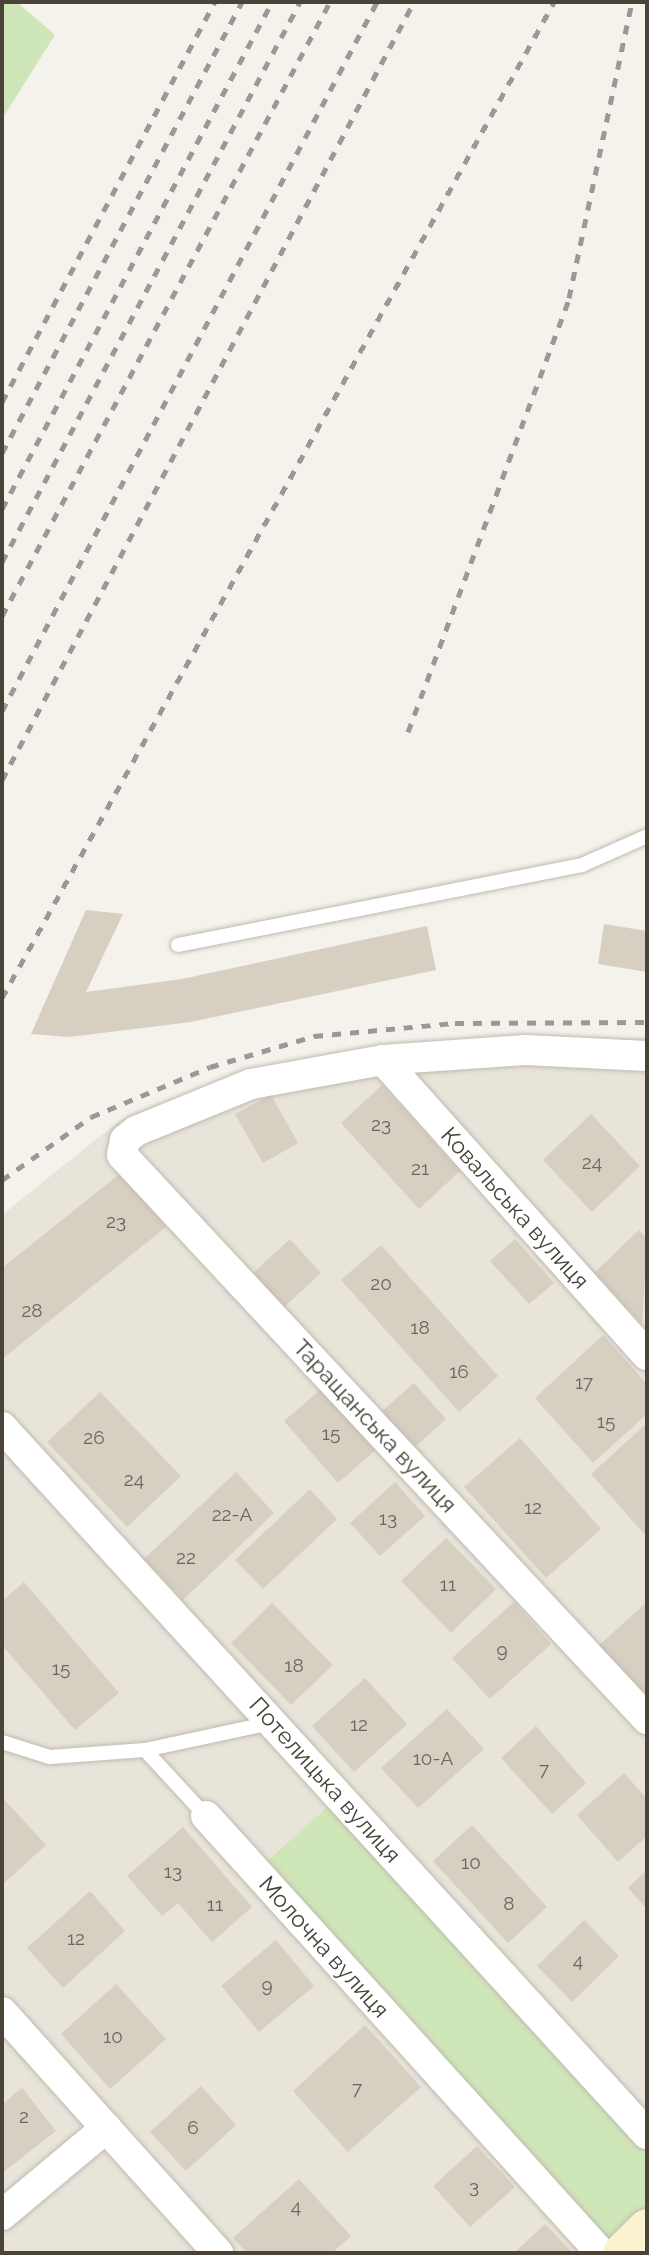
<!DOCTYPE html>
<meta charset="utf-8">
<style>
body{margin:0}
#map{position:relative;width:649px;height:2255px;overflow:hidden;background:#f5f2ec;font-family:Raleway,sans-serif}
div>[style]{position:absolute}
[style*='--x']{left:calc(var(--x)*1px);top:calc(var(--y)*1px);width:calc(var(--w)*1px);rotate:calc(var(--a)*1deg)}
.residential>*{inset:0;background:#e8e4da}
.green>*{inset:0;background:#cfe6b8}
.building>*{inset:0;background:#d6cfc2}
.roads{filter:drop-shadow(0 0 2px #c0baaf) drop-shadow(0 0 2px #c0baaf)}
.lane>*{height:14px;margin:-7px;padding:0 7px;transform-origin:7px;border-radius:7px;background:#fff}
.street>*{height:30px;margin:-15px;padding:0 15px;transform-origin:15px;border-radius:15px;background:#fff}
.secondary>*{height:38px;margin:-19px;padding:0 19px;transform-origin:19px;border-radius:19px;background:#fbf2cf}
.rail>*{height:5px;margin-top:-2.5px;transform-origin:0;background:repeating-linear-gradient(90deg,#999 0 9px,transparent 0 18px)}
span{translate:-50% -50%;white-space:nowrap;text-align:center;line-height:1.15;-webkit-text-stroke:5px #fff;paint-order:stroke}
.number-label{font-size:19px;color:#6c665c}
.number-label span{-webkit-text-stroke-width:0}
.street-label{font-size:23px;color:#49433a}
.frame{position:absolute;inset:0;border:4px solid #49433a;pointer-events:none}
</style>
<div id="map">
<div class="residential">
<div style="clip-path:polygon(647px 1038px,647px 2192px,589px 2253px,2px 2253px,2px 1215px,119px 1121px,221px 1080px,377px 1048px)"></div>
</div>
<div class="green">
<div style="clip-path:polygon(2px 2px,18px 3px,55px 35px,2px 119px)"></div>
<div style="clip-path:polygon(333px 1802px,647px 2145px,647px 2215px,610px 2252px,263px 1865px)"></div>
</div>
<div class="building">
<div style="clip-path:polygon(86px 910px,123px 914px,86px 992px,182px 979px,427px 926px,436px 970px,191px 1022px,69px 1037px,31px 1034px)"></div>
<div style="clip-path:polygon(604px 924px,647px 931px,647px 972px,598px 964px)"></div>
<div style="clip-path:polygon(382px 1085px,460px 1171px,419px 1209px,341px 1123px)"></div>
<div style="clip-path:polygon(271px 1095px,298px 1143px,263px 1163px,235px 1114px)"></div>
<div style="clip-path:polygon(591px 1114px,640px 1166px,592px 1212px,543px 1160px)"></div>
<div style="clip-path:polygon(122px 1172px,166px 1227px,2px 1359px,2px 1268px)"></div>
<div style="clip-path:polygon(639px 1230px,647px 1239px,642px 1324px,594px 1273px)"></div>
<div style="clip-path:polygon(290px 1239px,321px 1273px,284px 1307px,253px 1273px)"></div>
<div style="clip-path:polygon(515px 1239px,554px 1283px,529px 1304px,490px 1261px)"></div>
<div style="clip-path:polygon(381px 1245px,498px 1376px,459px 1412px,341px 1280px)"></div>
<div style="clip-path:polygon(603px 1335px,647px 1384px,647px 1414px,593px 1463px,535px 1398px)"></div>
<div style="clip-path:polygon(414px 1383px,446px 1419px,413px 1449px,380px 1413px)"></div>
<div style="clip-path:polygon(326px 1385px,379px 1447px,338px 1483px,284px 1421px)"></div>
<div style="clip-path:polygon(100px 1392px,181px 1476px,127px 1527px,47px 1442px)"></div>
<div style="clip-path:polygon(647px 1423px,647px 1537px,591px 1474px)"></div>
<div style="clip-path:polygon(520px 1438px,601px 1529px,546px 1578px,464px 1487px)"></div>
<div style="clip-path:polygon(236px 1472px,274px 1513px,183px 1600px,144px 1559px)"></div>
<div style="clip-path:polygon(395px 1482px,425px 1516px,380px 1556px,350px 1523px)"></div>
<div style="clip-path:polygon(310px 1489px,337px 1519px,263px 1589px,235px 1560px)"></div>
<div style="clip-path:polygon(446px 1538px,496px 1589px,451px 1633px,401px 1581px)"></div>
<div style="clip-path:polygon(24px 1582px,119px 1693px,75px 1730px,2px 1645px,2px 1601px)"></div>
<div style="clip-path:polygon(514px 1602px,551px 1644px,490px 1699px,452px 1658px)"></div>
<div style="clip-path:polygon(647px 1602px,647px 1702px,598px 1646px)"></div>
<div style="clip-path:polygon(272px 1603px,333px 1665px,291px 1705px,231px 1643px)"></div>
<div style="clip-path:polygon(365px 1678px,407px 1724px,354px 1772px,312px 1726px)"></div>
<div style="clip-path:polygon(447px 1709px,484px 1749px,418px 1808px,381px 1768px)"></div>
<div style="clip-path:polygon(536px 1726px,586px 1783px,552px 1814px,501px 1758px)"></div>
<div style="clip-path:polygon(624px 1773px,647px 1799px,647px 1836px,618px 1862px,577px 1815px)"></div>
<div style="clip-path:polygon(2px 1797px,46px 1845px,2px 1885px)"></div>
<div style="clip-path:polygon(472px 1825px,547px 1907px,508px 1943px,433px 1861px)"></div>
<div style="clip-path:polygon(183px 1827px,252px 1907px,212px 1942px,178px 1903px,162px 1916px,127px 1876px)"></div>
<div style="clip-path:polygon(647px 1870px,647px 1909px,628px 1888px)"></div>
<div style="clip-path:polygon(90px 1891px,125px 1931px,63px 1988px,27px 1948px)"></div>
<div style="clip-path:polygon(584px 1920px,619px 1956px,572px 2002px,537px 1966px)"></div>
<div style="clip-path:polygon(276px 1940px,314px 1986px,259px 2032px,221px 1986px)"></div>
<div style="clip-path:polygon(116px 1984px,166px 2039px,110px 2089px,61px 2034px)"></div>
<div style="clip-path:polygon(365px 2025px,421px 2087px,348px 2152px,293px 2091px)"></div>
<div style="clip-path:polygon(201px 2086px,236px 2125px,186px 2171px,150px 2132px)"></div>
<div style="clip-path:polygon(22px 2088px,56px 2131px,2px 2173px,2px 2104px)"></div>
<div style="clip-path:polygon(477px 2146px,515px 2187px,470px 2227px,433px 2186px)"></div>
<div style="clip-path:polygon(299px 2179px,351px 2236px,332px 2253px,247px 2253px,233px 2238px)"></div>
<div style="clip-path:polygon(545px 2224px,573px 2253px,514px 2253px)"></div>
</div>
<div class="roads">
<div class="lane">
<div style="--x:178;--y:945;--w:412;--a:-11.2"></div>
<div style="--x:582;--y:865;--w:71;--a:-24"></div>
<div style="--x:2;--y:1742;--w:50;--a:17.4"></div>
<div style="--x:50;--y:1757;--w:95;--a:-4.2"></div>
<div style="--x:145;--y:1750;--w:90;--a:47.3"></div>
<div style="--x:145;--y:1750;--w:129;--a:-12.1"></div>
</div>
<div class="street">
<div style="--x:647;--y:1056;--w:122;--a:-177.2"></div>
<div style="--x:525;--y:1050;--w:142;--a:176"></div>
<div style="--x:383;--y:1060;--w:134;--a:169.7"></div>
<div style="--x:251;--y:1084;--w:124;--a:157.8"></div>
<div style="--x:136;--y:1131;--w:14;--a:141"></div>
<div style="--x:125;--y:1140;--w:15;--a:101"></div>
<div style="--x:122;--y:1155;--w:771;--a:47.05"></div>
<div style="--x:383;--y:1060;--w:396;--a:48.2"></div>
<div style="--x:2;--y:1427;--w:957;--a:47.63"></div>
<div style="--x:206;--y:1816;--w:589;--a:47.89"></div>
<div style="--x:2;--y:2012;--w:324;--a:48.1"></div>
<div style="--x:2;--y:2215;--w:136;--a:-39.9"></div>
</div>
<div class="secondary">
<div style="--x:622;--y:2253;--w:35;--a:-45"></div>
</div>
</div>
<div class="rail">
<div style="--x:2;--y:402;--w:453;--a:-62"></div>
<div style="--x:2;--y:453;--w:511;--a:-61.98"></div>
<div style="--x:2;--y:509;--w:574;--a:-61.96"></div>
<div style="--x:2;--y:562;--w:634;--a:-61.98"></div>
<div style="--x:2;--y:616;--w:696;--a:-61.89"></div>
<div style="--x:2;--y:711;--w:802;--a:-62.13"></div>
<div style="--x:408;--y:732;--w:463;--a:-69.6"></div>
<div style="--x:569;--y:298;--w:303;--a:-78"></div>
<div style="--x:2;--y:780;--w:880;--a:-62.1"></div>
<div style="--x:2;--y:998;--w:1139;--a:-61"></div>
<div style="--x:2;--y:1180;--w:109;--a:-35.3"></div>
<div style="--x:91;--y:1117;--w:129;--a:-22.8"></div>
<div style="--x:210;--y:1067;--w:109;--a:-16.6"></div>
<div style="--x:314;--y:1036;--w:142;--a:-5.3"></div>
<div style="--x:455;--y:1023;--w:192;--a:-0.3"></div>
</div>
<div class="number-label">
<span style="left:381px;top:1125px">23</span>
<span style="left:592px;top:1163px">24</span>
<span style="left:420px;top:1169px">21</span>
<span style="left:116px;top:1222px">23</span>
<span style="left:381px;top:1284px">20</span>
<span style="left:32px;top:1311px">28</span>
<span style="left:420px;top:1328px">18</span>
<span style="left:459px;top:1372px">16</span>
<span style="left:584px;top:1383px">17</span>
<span style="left:606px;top:1422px">15</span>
<span style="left:331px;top:1434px">15</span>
<span style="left:94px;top:1438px">26</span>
<span style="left:134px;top:1480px">24</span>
<span style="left:533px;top:1508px">12</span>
<span style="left:232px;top:1515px">22-А</span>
<span style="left:388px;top:1519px">13</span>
<span style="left:186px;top:1558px">22</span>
<span style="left:448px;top:1585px">11</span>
<span style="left:502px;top:1651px">9</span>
<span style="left:294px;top:1666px">18</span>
<span style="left:61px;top:1669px">15</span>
<span style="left:359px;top:1725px">12</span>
<span style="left:433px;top:1759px">10-А</span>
<span style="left:544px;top:1770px">7</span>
<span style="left:471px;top:1863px">10</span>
<span style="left:173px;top:1872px">13</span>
<span style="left:509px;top:1904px">8</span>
<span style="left:215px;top:1905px">11</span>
<span style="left:76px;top:1939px">12</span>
<span style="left:578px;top:1961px">4</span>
<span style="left:267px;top:1986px">9</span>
<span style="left:113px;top:2037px">10</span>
<span style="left:357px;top:2089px">7</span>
<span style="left:24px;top:2117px">2</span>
<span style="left:193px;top:2128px">6</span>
<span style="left:474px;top:2187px">3</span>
<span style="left:296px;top:2207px">4</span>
</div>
<div class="street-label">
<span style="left:515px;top:1208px;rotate:48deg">Ковальська вулиця</span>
<span style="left:375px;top:1426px;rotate:47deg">Таращанська вулиця</span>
<span style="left:325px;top:1780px;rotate:48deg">Потелицька вулиця</span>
<span style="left:324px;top:1947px;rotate:48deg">Молочна вулиця</span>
</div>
<div class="frame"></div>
</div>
